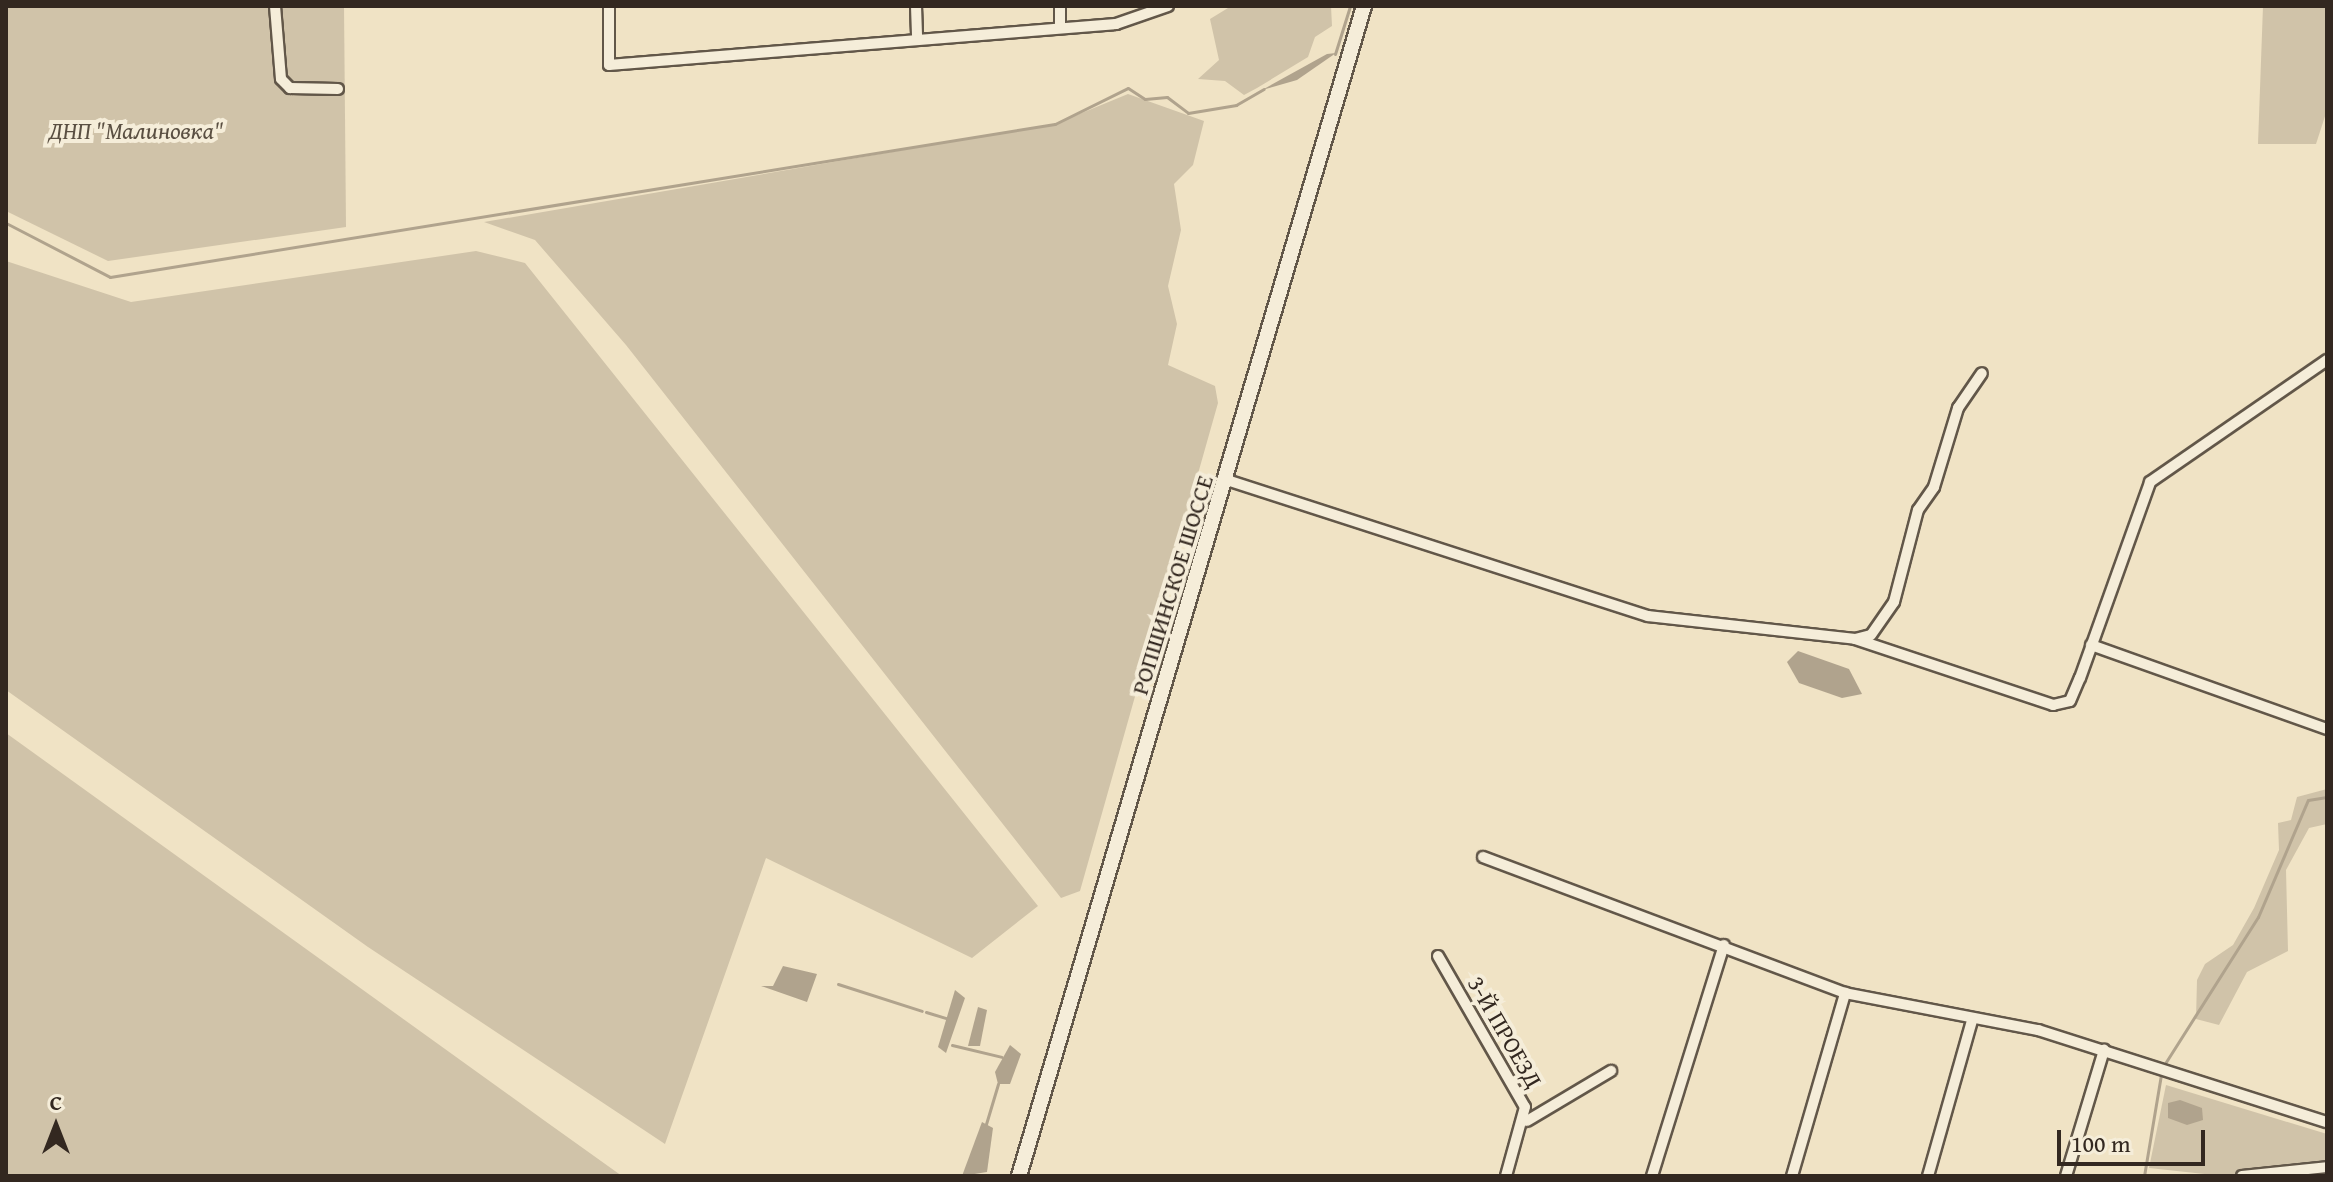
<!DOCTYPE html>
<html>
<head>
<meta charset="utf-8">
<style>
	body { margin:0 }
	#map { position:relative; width:2333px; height:1182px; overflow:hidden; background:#f0e3c5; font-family:"Gentium Book Plus",serif }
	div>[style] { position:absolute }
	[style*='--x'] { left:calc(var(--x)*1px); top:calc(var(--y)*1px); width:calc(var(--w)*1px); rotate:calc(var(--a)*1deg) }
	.green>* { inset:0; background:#d0c3a9 }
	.water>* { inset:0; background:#b0a38d }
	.stream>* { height:3px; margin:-1.5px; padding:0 1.5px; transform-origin:1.5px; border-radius:1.5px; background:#b0a38d }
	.roads { filter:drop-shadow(2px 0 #625749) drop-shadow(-2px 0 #625749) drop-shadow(0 2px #625749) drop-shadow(0 -2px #625749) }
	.minor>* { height:10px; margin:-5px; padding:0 5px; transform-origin:5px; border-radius:5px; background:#f5edd9 }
	.secondary>* { height:14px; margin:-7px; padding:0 7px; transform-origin:7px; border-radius:7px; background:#f5edd9 }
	span { translate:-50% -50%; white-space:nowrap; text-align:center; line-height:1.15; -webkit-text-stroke:8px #f5edd9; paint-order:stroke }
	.park-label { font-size:24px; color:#5a4f42; font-style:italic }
	.street-label { font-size:24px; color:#332820 }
	.frame { position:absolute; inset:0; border:8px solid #332820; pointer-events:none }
	.north { position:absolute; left:16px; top:1086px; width:80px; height:80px; -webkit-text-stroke:6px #f5edd9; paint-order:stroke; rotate:0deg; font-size:22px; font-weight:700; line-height:32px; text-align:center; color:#332820 }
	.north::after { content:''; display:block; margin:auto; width:28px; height:36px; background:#332820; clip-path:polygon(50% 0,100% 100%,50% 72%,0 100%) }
	.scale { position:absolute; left:2057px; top:1130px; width:148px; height:36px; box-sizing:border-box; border:4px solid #332820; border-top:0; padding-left:10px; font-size:24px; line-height:28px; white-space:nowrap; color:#332820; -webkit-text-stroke:6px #f5edd9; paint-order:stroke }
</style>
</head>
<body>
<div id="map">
	<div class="green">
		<div style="clip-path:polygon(6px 6px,344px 6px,346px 227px,108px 261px,6px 211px)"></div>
		<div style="clip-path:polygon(1331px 6px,1332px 26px,1315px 37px,1308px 57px,1257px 88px,1244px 95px,1225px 81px,1198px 79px,1219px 60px,1210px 19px,1228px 8px)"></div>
		<div style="clip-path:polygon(2263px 6px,2327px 6px,2327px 110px,2316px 144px,2258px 144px)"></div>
		<div style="clip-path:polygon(1128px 94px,1204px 121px,1193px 165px,1174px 184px,1181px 230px,1168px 286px,1177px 324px,1168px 365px,1215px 386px,1218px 403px,1080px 891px,1061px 898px,626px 345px,535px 240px,484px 222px,1055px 124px)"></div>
		<div style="clip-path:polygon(476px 251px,525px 263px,1038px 906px,972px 958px,766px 858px,665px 1144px,368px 947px,6px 690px,6px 261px,131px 302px)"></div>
		<div style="clip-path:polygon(6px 733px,545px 1121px,622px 1176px,6px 1176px)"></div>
		<div style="clip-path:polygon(2327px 789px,2327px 824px,2309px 828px,2286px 870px,2288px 951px,2247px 972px,2219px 1025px,2196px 1019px,2197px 980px,2205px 964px,2233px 945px,2254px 908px,2279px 850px,2278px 823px,2291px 820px,2297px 797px)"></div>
		<div style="clip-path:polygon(2166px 1085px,2327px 1134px,2327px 1162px,2223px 1176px,2149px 1168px)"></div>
	</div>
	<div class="water">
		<div style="clip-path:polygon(1336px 53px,1297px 80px,1262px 90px,1327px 54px)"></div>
		<div style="clip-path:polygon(1798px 651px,1849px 669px,1862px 694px,1842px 698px,1799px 683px,1787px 662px)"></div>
		<div style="clip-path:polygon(783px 966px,817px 974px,807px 1002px,761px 986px,773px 986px)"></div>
		<div style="clip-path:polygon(955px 990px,965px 998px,946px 1053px,938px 1047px)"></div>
		<div style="clip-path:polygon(978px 1007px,987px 1010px,980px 1046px,968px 1046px)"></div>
		<div style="clip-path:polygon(1010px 1045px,1021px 1054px,1010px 1084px,998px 1084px,995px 1072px)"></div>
		<div style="clip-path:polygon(2180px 1100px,2202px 1108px,2203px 1120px,2187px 1125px,2168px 1118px,2168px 1103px)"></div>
		<div style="clip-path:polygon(982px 1122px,993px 1128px,987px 1172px,962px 1176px)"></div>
	</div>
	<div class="stream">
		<div style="--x:1335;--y:54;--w:50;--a:-72.6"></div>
		<div style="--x:6;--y:223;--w:117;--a:27.4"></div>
		<div style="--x:110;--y:277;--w:957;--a:-9.2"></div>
		<div style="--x:1055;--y:124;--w:81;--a:-26.3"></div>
		<div style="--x:1128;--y:88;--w:20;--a:33"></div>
		<div style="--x:1145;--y:99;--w:22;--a:-5"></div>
		<div style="--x:1167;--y:97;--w:26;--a:37"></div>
		<div style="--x:1188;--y:113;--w:49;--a:-9.5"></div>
		<div style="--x:1236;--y:105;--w:32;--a:-30"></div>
		<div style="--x:838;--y:984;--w:88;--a:17.8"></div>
		<div style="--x:926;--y:1012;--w:21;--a:17"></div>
		<div style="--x:952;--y:1045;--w:51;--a:13.5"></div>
		<div style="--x:2164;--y:1065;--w:175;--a:-57.6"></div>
		<div style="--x:2258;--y:917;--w:127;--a:-66.9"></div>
		<div style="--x:2308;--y:800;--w:19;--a:-9"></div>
		<div style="--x:986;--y:1124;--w:42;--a:-73.3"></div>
		<div style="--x:2144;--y:1176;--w:103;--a:-80.5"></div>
	</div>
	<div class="roads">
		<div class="minor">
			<div style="--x:275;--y:6;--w:73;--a:85.3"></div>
			<div style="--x:281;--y:79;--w:13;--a:45"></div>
			<div style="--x:290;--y:88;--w:48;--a:1.2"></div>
			<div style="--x:609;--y:6;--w:59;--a:90"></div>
			<div style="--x:609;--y:65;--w:509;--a:-4.62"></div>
			<div style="--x:1116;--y:24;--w:55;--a:-19.1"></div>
			<div style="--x:916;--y:6;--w:34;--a:88"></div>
			<div style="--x:1060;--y:6;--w:22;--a:90"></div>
			<div style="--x:1227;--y:480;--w:442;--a:17.9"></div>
			<div style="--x:1648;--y:616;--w:208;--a:6.3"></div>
			<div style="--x:1855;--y:639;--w:209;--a:18.4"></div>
			<div style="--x:2053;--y:705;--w:17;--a:-13"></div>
			<div style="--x:2070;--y:701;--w:25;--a:-67"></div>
			<div style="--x:2080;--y:678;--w:208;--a:-70.3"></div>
			<div style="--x:2150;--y:482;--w:215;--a:-34.6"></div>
			<div style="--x:1855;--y:639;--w:16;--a:-14"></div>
			<div style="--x:1871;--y:635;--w:40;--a:-55.1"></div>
			<div style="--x:1894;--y:602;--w:95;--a:-75.4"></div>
			<div style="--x:1918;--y:510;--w:28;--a:-55"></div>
			<div style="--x:1934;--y:487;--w:83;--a:-73.1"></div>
			<div style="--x:1958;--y:408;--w:42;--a:-55.6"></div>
			<div style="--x:2091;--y:645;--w:251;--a:19.6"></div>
			<div style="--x:1483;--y:857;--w:387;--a:20.6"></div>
			<div style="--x:1845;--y:993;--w:197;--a:10.9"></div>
			<div style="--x:2038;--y:1030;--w:303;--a:17.7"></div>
			<div style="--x:1438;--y:956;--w:174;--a:60.1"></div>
			<div style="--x:1525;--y:1107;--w:72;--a:105.4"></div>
			<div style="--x:1527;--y:1121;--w:98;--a:-30.8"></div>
			<div style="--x:1652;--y:1176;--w:242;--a:-72.7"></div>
			<div style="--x:1792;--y:1176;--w:191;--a:-73.8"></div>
			<div style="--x:1928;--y:1176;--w:162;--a:-74.2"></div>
			<div style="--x:2066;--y:1176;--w:132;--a:-73.2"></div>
			<div style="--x:2242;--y:1176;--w:85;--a:-6"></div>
		</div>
		<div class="secondary">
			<div style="--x:1019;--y:1176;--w:1220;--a:-73.57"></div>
		</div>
	</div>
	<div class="park-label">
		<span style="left:136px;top:131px">ДНП "Малиновка"</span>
	</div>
	<div class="street-label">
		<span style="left:1172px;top:585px;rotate:-73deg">РОПШИНСКОЕ ШОССЕ</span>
		<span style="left:1505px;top:1032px;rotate:60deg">3-Й ПРОЕЗД</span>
	</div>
	<div class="frame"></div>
	<div class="north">С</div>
	<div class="scale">100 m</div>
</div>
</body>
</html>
